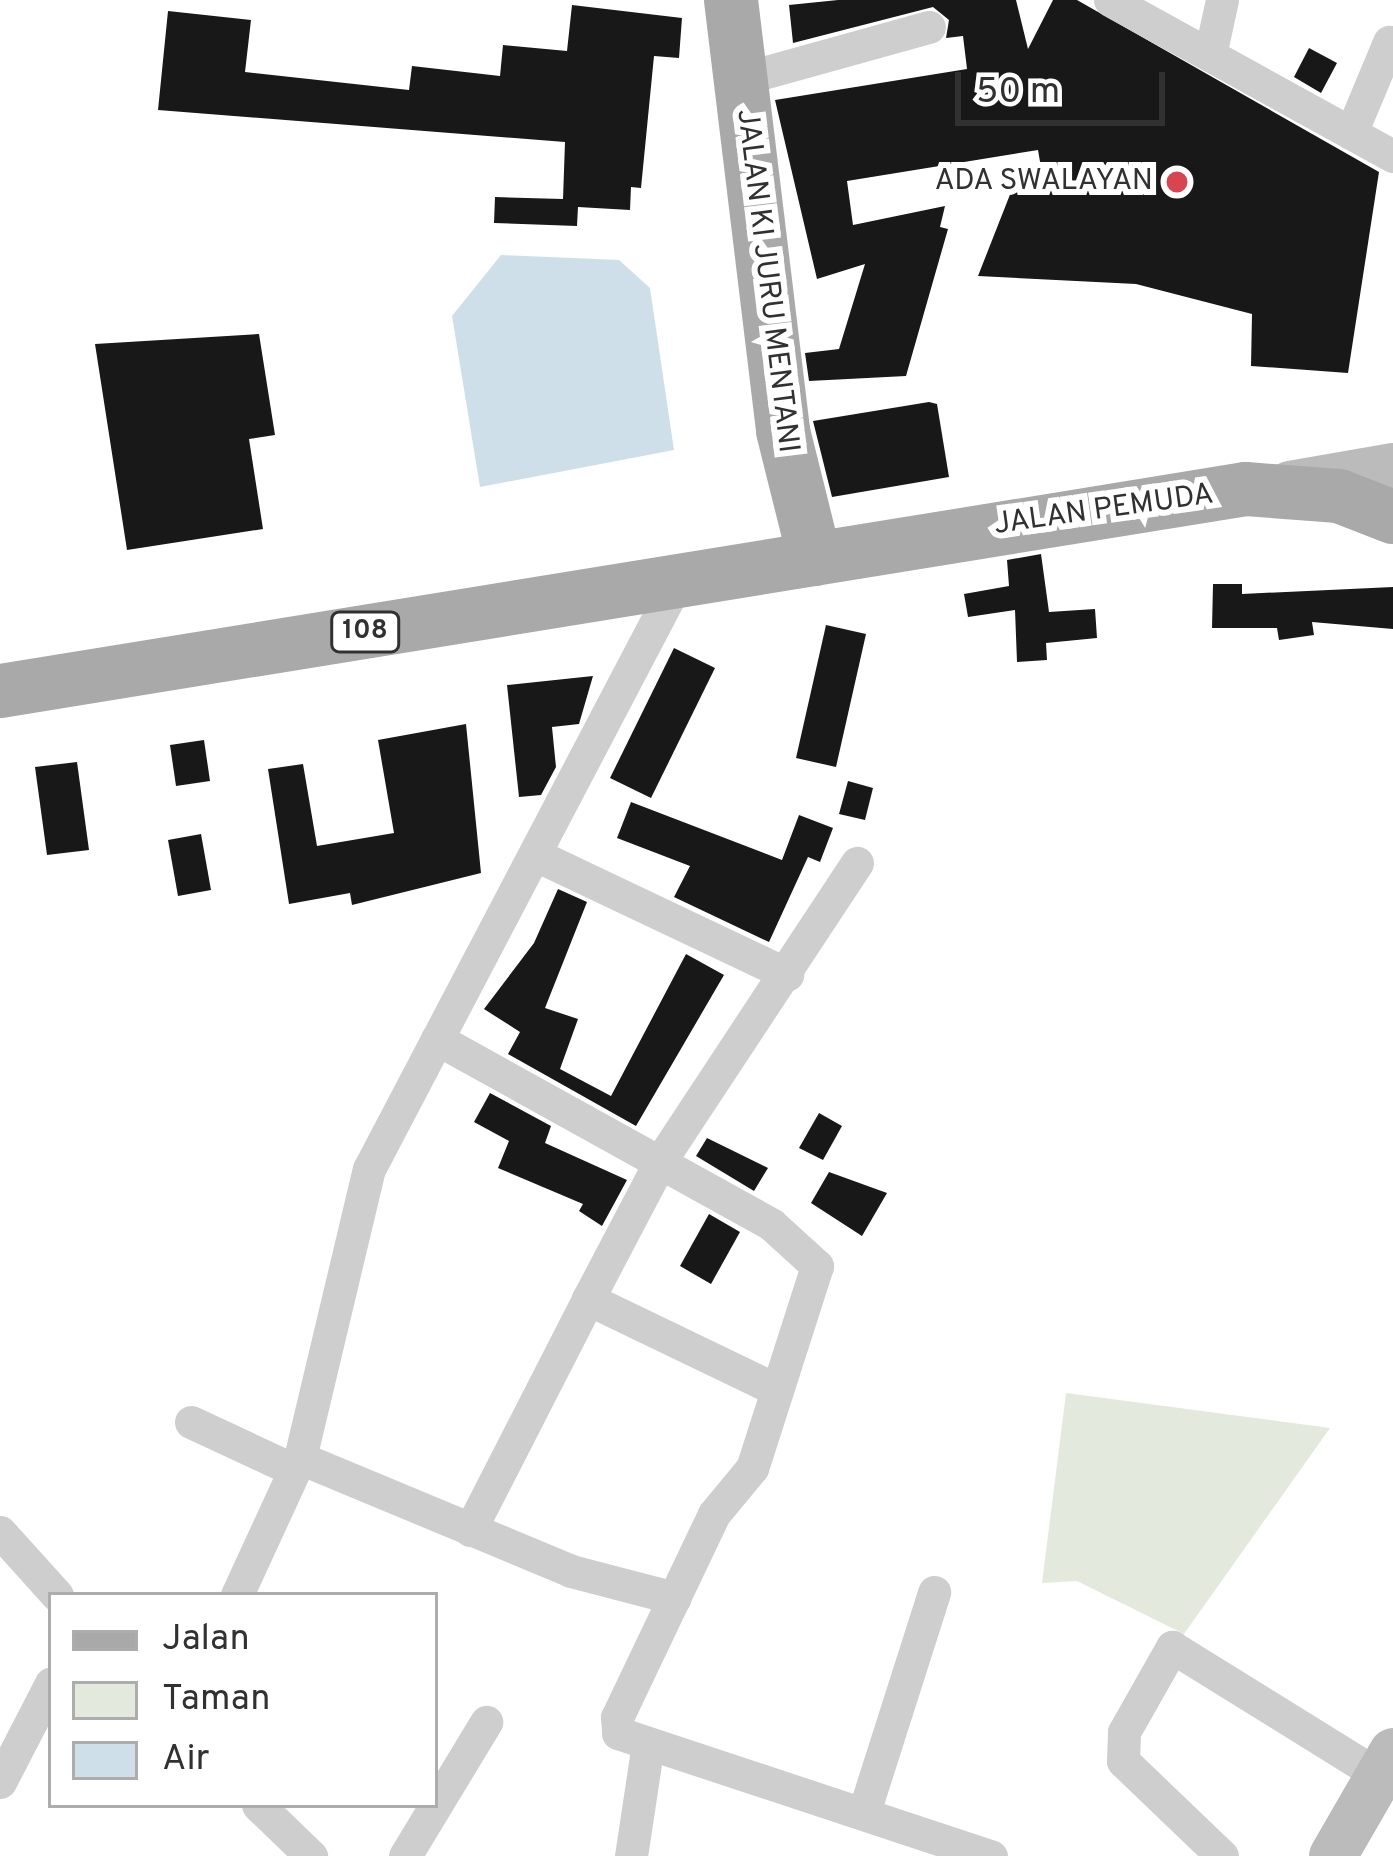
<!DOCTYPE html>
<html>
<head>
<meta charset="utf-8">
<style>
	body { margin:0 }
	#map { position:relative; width:1393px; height:1856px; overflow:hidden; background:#fff; font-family:Overpass,sans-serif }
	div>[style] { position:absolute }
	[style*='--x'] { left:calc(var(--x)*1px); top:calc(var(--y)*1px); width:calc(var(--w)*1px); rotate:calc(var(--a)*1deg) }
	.green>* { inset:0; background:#e4e9de }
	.water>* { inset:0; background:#cfdfea }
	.building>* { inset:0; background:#181818 }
	.street>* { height:33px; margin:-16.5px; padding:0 16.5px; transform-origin:16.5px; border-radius:16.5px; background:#cecece }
	.secondary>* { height:48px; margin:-24px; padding:0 24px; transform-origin:24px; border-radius:24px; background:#bbb }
	.primary>* { height:54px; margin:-27px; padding:0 27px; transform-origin:27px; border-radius:27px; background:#a9a9a9 }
	.dots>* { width:33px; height:33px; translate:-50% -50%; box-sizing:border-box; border:6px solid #fff; border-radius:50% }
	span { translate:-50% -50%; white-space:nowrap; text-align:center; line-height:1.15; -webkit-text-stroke:12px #fff; paint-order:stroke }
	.shield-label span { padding:3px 9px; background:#fff; border:3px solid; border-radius:9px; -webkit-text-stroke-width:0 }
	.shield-label { font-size:27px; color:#313131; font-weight:700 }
	.poi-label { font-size:30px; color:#313131 }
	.right { translate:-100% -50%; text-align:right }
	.street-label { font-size:30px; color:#313131 }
	.legend { position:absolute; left:48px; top:1592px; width:390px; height:216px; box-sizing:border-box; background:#fff; border:3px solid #adadad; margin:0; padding:15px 21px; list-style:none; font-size:36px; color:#313131 }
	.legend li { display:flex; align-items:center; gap:24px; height:60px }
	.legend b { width:60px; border:3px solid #adadad }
	.scale { position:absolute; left:955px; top:72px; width:210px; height:54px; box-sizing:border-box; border:6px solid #313131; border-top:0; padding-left:15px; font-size:36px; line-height:42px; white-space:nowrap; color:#313131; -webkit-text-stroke:9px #fff; paint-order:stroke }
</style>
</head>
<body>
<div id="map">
	<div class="green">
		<div style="clip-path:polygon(1066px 1393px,1330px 1428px,1184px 1634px,1077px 1581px,1042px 1583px)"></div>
	</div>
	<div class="water">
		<div style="clip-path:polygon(501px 255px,619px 260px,650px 288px,674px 450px,480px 487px,452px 316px)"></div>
	</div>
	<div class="building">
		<div style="clip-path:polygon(838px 0,1016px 0,1028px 49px,1053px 0,1077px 0,1379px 172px,1348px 373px,1251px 366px,1252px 314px,1136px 284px,978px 276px,1011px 192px,1044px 185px,1038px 150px,847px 181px,853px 225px,945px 206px,940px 227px,948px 229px,906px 376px,809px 381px,805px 353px,839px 349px,865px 264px,817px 279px,775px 100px,967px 69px,963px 36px,946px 38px,949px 20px,933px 7px,793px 43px,789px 5px)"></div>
		<div style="clip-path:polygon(572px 5px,682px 18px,679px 58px,654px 56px,641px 188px,631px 187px,630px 210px,578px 207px,577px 226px,494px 223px,495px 197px,563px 199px,565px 142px,158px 110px,168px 11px,251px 20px,245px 72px,409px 90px,412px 66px,500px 76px,503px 45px,567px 51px)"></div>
		<div style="clip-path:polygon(1309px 48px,1337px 63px,1321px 93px,1294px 77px)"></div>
		<div style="clip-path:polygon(259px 334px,275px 435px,249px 439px,263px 529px,127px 550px,95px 344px)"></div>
		<div style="clip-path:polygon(929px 402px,937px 404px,949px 477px,832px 497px,813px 421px)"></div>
		<div style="clip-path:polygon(1041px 554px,1049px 612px,1095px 609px,1097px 638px,1046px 643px,1047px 660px,1017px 662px,1015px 610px,968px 617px,964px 594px,1009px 586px,1007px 560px)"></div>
		<div style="clip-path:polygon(1213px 584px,1242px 584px,1242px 594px,1393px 587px,1393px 629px,1312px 622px,1314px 635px,1279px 640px,1277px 628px,1212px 628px)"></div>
		<div style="clip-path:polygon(826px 625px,866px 634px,836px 767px,796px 758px)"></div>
		<div style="clip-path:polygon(674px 648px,715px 668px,651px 798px,610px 778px)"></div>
		<div style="clip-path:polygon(593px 676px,579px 724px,552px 727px,556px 767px,541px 795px,519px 797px,507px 685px)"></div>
		<div style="clip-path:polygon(466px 724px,481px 873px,352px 905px,350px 893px,289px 904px,268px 769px,303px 764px,317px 846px,394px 833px,378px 740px)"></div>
		<div style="clip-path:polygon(204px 740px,210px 781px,176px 786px,170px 745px)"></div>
		<div style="clip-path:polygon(77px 762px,89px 850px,47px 855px,35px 767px)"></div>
		<div style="clip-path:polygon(848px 781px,873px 788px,865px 820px,839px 814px)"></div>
		<div style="clip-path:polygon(631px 802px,782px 860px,799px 815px,833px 828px,820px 862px,808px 857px,769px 942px,674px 897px,690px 866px,617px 838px)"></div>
		<div style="clip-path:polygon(201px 834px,211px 890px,178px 896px,168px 840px)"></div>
		<div style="clip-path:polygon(558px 889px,587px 902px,545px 1008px,578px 1019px,560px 1069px,611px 1096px,686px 954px,724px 975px,636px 1126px,508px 1054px,520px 1032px,484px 1009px,534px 943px)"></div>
		<div style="clip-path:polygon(490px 1093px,551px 1126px,545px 1143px,627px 1180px,602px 1226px,579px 1211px,583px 1204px,498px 1168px,509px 1141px,474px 1122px)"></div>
		<div style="clip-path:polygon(819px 1113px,842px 1126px,823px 1160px,799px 1148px)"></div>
		<div style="clip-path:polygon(707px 1138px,768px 1168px,754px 1191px,696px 1156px)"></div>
		<div style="clip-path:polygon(829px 1172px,887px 1193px,862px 1236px,811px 1203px)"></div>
		<div style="clip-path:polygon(709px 1214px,740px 1232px,711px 1284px,680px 1266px)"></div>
	</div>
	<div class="street">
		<div style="--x:1110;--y:0;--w:323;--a:28.9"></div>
		<div style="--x:1210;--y:55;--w:56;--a:-77.7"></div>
		<div style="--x:741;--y:79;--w:195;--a:-15.5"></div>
		<div style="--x:1351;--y:133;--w:99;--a:-67.3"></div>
		<div style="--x:538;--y:856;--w:276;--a:25.4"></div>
		<div style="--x:437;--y:1039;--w:383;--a:29"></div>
		<div style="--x:772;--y:1225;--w:61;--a:42.3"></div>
		<div style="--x:817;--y:1266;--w:212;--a:107.8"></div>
		<div style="--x:752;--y:1468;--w:60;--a:129.6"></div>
		<div style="--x:714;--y:1514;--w:225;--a:115.5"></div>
		<div style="--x:617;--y:1717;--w:16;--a:86"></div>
		<div style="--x:618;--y:1733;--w:393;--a:18.3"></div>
		<div style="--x:777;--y:1390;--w:210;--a:-154.3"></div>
		<div style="--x:588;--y:1299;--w:157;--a:-62.3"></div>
		<div style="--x:661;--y:1160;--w:356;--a:-56.6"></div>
		<div style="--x:191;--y:1422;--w:114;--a:25"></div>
		<div style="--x:300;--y:1458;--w:294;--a:22.6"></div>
		<div style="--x:571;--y:1571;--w:107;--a:14.6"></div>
		<div style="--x:470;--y:1530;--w:259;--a:-62.9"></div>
		<div style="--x:0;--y:1532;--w:85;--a:47.9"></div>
		<div style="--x:237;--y:1595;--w:151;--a:-65.3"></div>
		<div style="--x:300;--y:1458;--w:297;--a:-76.6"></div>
		<div style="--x:369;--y:1169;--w:665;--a:-62.32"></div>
		<div style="--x:0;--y:1782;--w:111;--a:-62.7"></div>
		<div style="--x:258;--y:1805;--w:74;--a:43.9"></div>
		<div style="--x:864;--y:1812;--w:231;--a:-72.3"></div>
		<div style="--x:405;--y:1856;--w:157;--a:-58.8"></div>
		<div style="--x:631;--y:1856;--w:114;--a:-81.4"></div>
		<div style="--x:1222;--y:1856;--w:137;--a:-136.2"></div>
		<div style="--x:1123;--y:1761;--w:29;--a:-88"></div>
		<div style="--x:1124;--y:1732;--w:98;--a:-60.5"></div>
		<div style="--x:1172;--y:1647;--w:241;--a:31.8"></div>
	</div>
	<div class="secondary">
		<div style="--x:1290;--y:485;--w:105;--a:-9.9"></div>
		<div style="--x:1333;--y:1856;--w:120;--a:-60"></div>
	</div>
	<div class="primary">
		<div style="--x:731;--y:0;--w:434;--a:83.1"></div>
		<div style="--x:783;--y:431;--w:132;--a:76"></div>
		<div style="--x:0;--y:691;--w:1262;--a:-9.21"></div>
		<div style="--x:1246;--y:489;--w:93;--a:4.3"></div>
		<div style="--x:1339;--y:496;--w:58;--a:21.3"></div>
	</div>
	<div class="dots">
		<div style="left:1177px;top:182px;background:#d64550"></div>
	</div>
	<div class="shield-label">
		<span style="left:365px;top:632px">108</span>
	</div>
	<div class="poi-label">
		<span class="right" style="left:1153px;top:182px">ADA SWALAYAN</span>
	</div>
	<div class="street-label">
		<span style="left:766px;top:281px;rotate:83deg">JALAN KI JURU MENTANI</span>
		<span style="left:1104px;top:511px;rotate:-8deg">JALAN PEMUDA</span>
	</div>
	<ul class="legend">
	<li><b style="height:15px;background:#a9a9a9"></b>Jalan</li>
	<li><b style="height:33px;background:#e4e9de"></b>Taman</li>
	<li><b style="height:33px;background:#cfdfea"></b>Air</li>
	</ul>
	<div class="scale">50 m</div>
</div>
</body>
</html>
